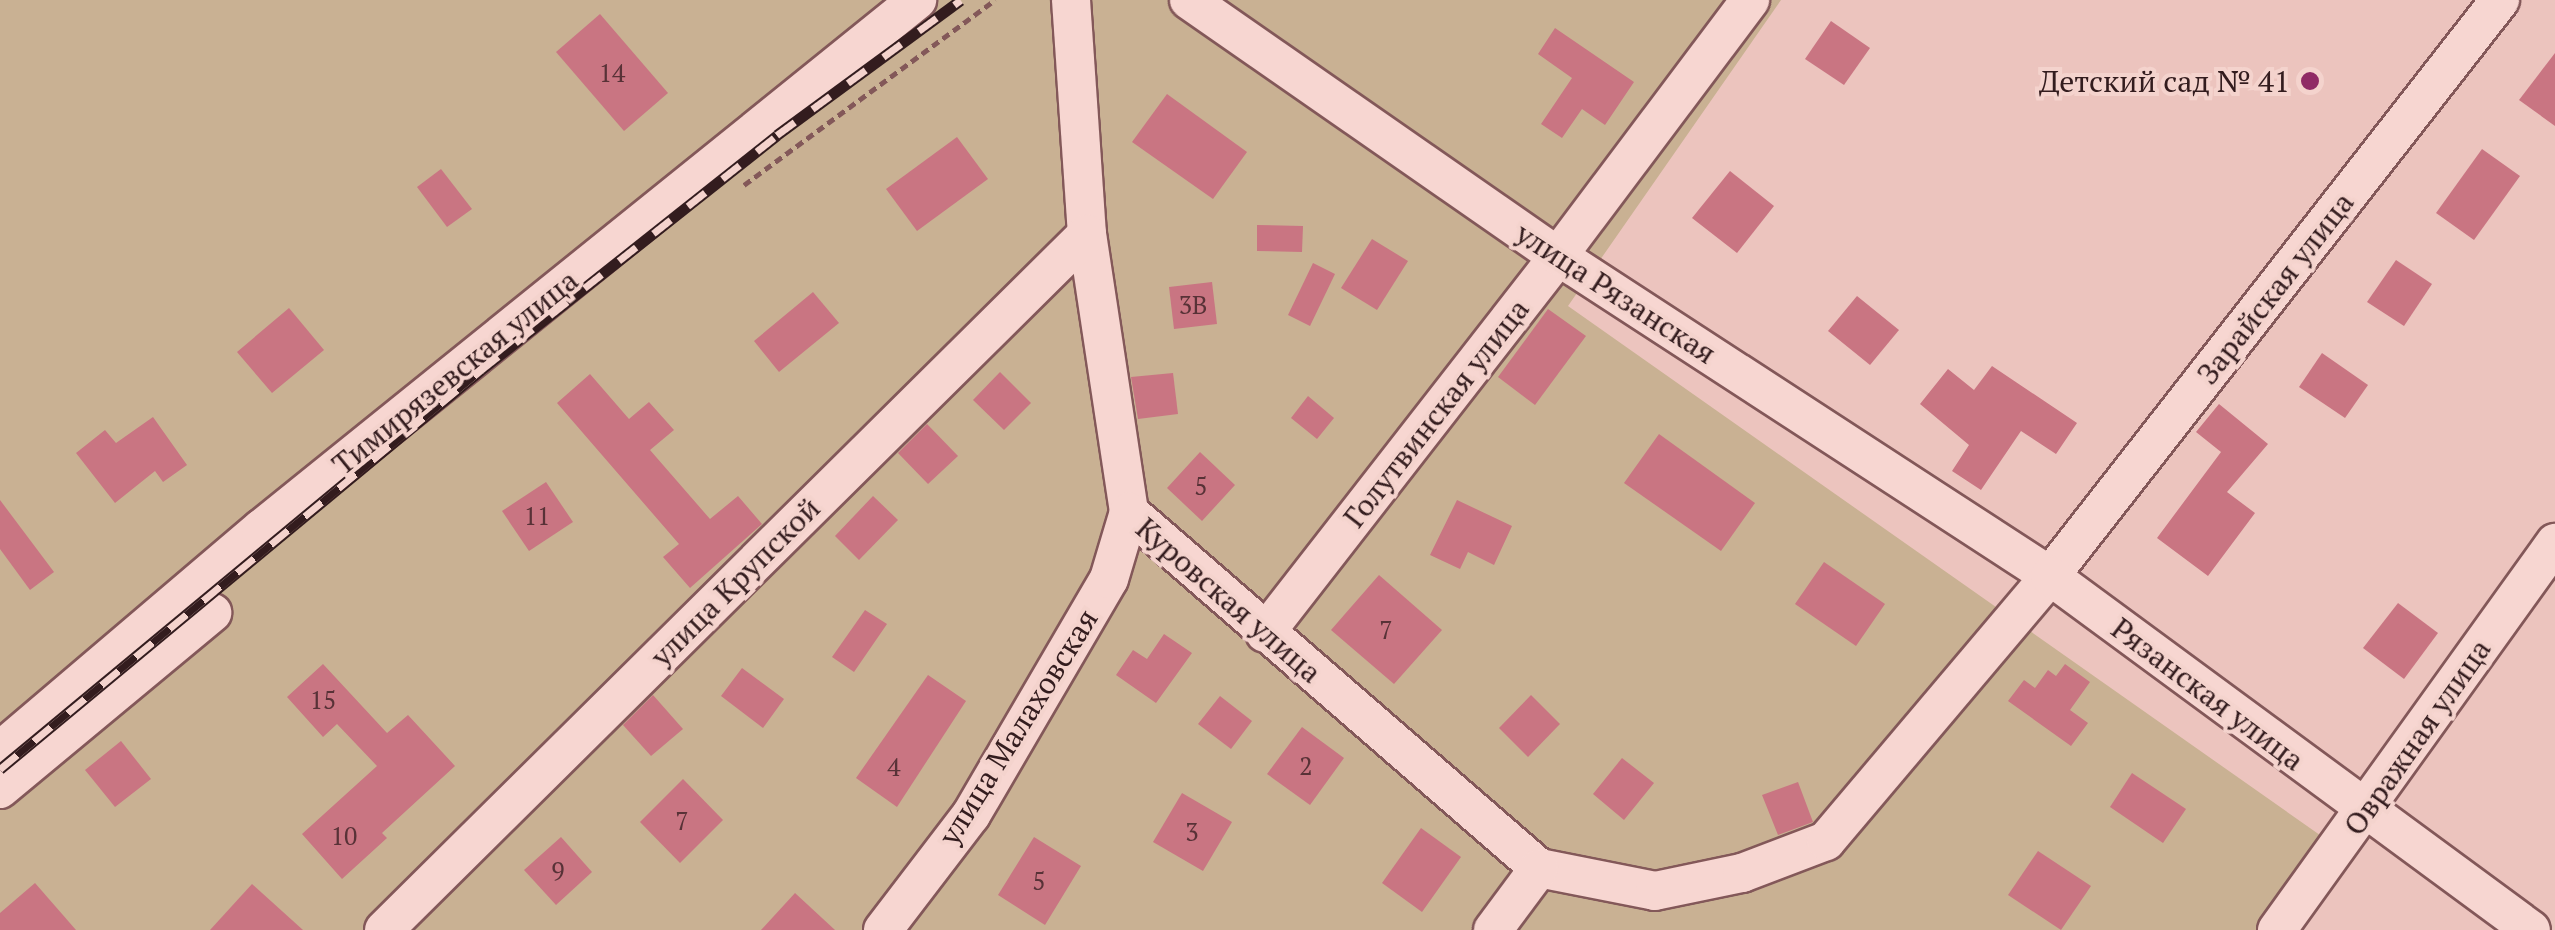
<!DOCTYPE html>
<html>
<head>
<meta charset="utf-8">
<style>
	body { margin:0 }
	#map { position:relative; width:2555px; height:930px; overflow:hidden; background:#ecc4be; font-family:"PT Serif",serif }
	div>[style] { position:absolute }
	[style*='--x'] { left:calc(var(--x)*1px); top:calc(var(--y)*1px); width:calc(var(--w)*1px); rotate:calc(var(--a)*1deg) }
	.green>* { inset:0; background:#c9b193 }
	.building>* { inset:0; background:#c97582 }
	.path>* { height:5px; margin-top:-2.5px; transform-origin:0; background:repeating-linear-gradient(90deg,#835859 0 8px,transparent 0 13px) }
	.roads { filter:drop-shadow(2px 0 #835859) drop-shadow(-2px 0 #835859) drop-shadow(0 2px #835859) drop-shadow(0 -2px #835859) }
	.minor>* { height:38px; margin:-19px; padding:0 19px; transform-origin:19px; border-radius:19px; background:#f7d6d1 }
	.rail>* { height:11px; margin-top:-5.5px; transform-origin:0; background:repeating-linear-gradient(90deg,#f4d3cd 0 22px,#331c1e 0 44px); box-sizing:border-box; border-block:2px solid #331c1e }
	.dots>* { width:28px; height:28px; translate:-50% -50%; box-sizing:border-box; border:5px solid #f4d3cd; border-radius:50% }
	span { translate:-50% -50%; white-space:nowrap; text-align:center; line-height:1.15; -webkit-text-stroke:8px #f4d3cd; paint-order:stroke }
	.number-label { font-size:25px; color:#583237 }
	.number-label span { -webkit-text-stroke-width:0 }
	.poi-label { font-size:30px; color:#331c1e }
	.right { translate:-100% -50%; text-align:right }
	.street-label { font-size:30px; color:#331c1e }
</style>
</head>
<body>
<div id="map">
	<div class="green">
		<div style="clip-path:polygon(0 0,1781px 0,1568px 306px,2327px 840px,2259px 930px,0 930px)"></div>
	</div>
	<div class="building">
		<div style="clip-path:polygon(600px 14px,668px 93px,624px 131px,556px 52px)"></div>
		<div style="clip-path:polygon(1831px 21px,1870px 48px,1844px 85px,1805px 59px)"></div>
		<div style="clip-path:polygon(1555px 28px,1634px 82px,1605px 125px,1582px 109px,1562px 138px,1541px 124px,1572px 78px,1538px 54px)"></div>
		<div style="clip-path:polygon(2555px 53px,2555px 126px,2519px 100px)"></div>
		<div style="clip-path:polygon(1167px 94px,1247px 152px,1213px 199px,1132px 142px)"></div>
		<div style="clip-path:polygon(957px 137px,988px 179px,917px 231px,886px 189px)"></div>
		<div style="clip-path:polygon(2482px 149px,2520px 176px,2474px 240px,2436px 213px)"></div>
		<div style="clip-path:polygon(441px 169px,472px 209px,447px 227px,417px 187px)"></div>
		<div style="clip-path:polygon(1730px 171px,1774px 206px,1737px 253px,1692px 218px)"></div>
		<div style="clip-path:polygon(1257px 225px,1303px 226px,1302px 252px,1257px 251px)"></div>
		<div style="clip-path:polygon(1372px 239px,1408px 261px,1377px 310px,1341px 288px)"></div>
		<div style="clip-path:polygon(2396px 260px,2432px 284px,2404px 326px,2367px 302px)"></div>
		<div style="clip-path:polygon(1313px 263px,1335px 274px,1310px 326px,1288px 315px)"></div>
		<div style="clip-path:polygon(1212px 282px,1217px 324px,1174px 329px,1169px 287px)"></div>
		<div style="clip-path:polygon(813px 292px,839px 323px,779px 372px,754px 341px)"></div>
		<div style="clip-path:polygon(1857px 296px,1899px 330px,1870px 365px,1828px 331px)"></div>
		<div style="clip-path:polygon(289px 308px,324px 350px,272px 393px,237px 352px)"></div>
		<div style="clip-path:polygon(1548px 309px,1586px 336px,1535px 405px,1498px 377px)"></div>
		<div style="clip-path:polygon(2322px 353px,2368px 385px,2345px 418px,2299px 387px)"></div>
		<div style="clip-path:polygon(1992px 366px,2077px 423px,2056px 454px,2021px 431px,1981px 490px,1952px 471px,1969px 445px,1920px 404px,1948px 369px,1974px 390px)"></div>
		<div style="clip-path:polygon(1000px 372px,1031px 403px,1004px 430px,973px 400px)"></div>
		<div style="clip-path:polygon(1173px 373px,1178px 414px,1138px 419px,1131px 377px)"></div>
		<div style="clip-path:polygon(590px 374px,629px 419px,649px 402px,674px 430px,650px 450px,710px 519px,738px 496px,762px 524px,690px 588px,663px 557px,679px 544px,557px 403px)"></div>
		<div style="clip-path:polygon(1308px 396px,1334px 418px,1317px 439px,1291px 418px)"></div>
		<div style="clip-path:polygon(2219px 404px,2268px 444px,2227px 492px,2255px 513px,2208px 576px,2157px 538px,2221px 452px,2196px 432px)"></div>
		<div style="clip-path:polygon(153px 417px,187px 465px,163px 482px,155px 471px,115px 503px,76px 453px,105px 430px,116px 443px)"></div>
		<div style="clip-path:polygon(927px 424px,958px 456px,928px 484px,898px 453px)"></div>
		<div style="clip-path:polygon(1659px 434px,1755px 503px,1721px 551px,1624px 483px)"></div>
		<div style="clip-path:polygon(1200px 452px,1235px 485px,1202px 521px,1167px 488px)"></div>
		<div style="clip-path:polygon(546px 482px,573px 522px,529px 551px,502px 511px)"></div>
		<div style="clip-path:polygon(873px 496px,898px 520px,859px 560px,835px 536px)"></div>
		<div style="clip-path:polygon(0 500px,54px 572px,30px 590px,0 549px)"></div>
		<div style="clip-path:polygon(1457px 500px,1512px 526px,1494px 565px,1468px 552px,1460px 569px,1430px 555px)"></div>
		<div style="clip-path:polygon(1824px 562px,1885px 604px,1856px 646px,1795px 604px)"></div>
		<div style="clip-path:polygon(1379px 575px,1442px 630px,1394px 684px,1331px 630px)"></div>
		<div style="clip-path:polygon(2398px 603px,2438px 633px,2404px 679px,2363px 648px)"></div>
		<div style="clip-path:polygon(865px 610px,887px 624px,854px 672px,832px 657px)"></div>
		<div style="clip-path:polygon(1164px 634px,1192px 653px,1156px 703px,1116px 675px,1133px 650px,1147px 659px)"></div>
		<div style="clip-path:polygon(323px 664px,387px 733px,408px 715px,455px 766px,382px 833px,387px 838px,342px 879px,302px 834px,377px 766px,337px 724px,323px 737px,287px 697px)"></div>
		<div style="clip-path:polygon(2065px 664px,2090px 682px,2070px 710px,2088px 723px,2071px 746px,2008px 701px,2024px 680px,2035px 688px,2048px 670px,2056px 676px)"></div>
		<div style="clip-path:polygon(742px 668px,784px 699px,763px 728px,721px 696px)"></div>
		<div style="clip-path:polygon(928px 675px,966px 701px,897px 807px,856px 778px)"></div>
		<div style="clip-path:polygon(653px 695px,683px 729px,651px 756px,623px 725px)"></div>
		<div style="clip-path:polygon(1531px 695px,1560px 724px,1528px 757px,1499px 728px)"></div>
		<div style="clip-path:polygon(1220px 696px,1252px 721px,1231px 749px,1198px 724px)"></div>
		<div style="clip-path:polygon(1302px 727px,1344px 758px,1310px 805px,1267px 774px)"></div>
		<div style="clip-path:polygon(121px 741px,151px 779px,115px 807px,85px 770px)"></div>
		<div style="clip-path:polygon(1622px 758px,1654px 783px,1624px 820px,1593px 794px)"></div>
		<div style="clip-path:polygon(2132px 773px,2186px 809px,2163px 843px,2110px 807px)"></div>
		<div style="clip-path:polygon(683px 779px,723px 820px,680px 863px,640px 822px)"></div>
		<div style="clip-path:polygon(1798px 782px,1813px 822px,1778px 835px,1762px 795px)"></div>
		<div style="clip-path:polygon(1182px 793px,1232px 822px,1203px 871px,1153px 842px)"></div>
		<div style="clip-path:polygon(1421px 828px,1461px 857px,1422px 912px,1382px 883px)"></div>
		<div style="clip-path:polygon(561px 837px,592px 872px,556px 905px,524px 870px)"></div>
		<div style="clip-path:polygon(1034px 837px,1081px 866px,1045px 925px,998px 895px)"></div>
		<div style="clip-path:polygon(2038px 851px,2091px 886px,2061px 930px,2008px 895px)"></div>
		<div style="clip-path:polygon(35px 883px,76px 930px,0 930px,0 913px)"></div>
		<div style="clip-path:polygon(252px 884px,303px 930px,210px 930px)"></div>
		<div style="clip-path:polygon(795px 893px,835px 930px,761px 930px)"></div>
	</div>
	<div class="path">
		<div style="--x:744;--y:185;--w:312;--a:-36.4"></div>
	</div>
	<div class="roads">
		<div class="minor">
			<div style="--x:1071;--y:0;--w:235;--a:86.1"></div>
			<div style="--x:1087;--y:234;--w:281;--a:81.4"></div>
			<div style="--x:1129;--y:512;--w:543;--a:40.97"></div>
			<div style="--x:1539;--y:868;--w:118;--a:11.2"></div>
			<div style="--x:1655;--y:891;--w:89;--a:-11.7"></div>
			<div style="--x:1742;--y:873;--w:90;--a:-20.9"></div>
			<div style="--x:1826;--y:841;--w:347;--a:-49.8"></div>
			<div style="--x:2050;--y:576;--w:731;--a:-52"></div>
			<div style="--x:1189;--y:0;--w:449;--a:34.8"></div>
			<div style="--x:1558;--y:256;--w:587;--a:33.04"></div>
			<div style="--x:2050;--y:576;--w:597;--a:36.35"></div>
			<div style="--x:1265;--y:633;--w:477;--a:-52.1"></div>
			<div style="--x:1558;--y:256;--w:320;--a:-53.1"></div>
			<div style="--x:0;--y:751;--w:343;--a:-40.4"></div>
			<div style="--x:261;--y:529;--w:843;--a:-38.88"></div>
			<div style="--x:0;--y:789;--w:276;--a:-39.7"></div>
			<div style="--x:384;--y:930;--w:989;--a:-44.71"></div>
			<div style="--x:883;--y:930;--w:145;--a:-52.6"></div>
			<div style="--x:971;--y:815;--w:273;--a:-59.7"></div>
			<div style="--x:1109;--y:579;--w:70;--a:-73.4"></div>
			<div style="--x:1493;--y:930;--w:77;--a:-53.4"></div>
			<div style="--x:2277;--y:930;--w:477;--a:-54.3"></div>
		</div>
	</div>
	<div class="rail">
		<div style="--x:0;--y:769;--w:625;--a:-39.68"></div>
		<div style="--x:481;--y:370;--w:378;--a:-38.4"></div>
		<div style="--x:777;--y:135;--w:228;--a:-36.3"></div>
	</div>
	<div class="dots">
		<div style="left:2310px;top:81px;background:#902a65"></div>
	</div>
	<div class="number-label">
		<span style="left:612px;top:73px">14</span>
		<span style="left:1193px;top:305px">3В</span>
		<span style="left:1201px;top:486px">5</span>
		<span style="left:537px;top:516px">11</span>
		<span style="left:1386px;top:630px">7</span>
		<span style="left:323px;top:700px">15</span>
		<span style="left:1306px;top:766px">2</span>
		<span style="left:894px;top:767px">4</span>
		<span style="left:682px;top:821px">7</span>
		<span style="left:1192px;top:832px">3</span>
		<span style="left:344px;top:836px">10</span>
		<span style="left:558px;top:871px">9</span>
		<span style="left:1039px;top:881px">5</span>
	</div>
	<div class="poi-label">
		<span class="right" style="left:2290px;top:81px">Детский сад № 41</span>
	</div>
	<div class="street-label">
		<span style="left:2275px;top:288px;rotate:-52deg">Зарайская улица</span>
		<span style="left:1616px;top:293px;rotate:33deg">улица Рязанская</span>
		<span style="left:455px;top:372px;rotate:-39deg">Тимирязевская улица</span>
		<span style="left:1436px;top:413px;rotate:-52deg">Голутвинская улица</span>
		<span style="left:735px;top:582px;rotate:-45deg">улица Крупской</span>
		<span style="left:1229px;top:600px;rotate:41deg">Куровская улица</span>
		<span style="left:2208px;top:694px;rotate:37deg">Рязанская улица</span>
		<span style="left:1018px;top:727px;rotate:-58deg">улица Малаховская</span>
		<span style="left:2417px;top:737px;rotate:-55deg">Овражная улица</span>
	</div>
</div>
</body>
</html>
